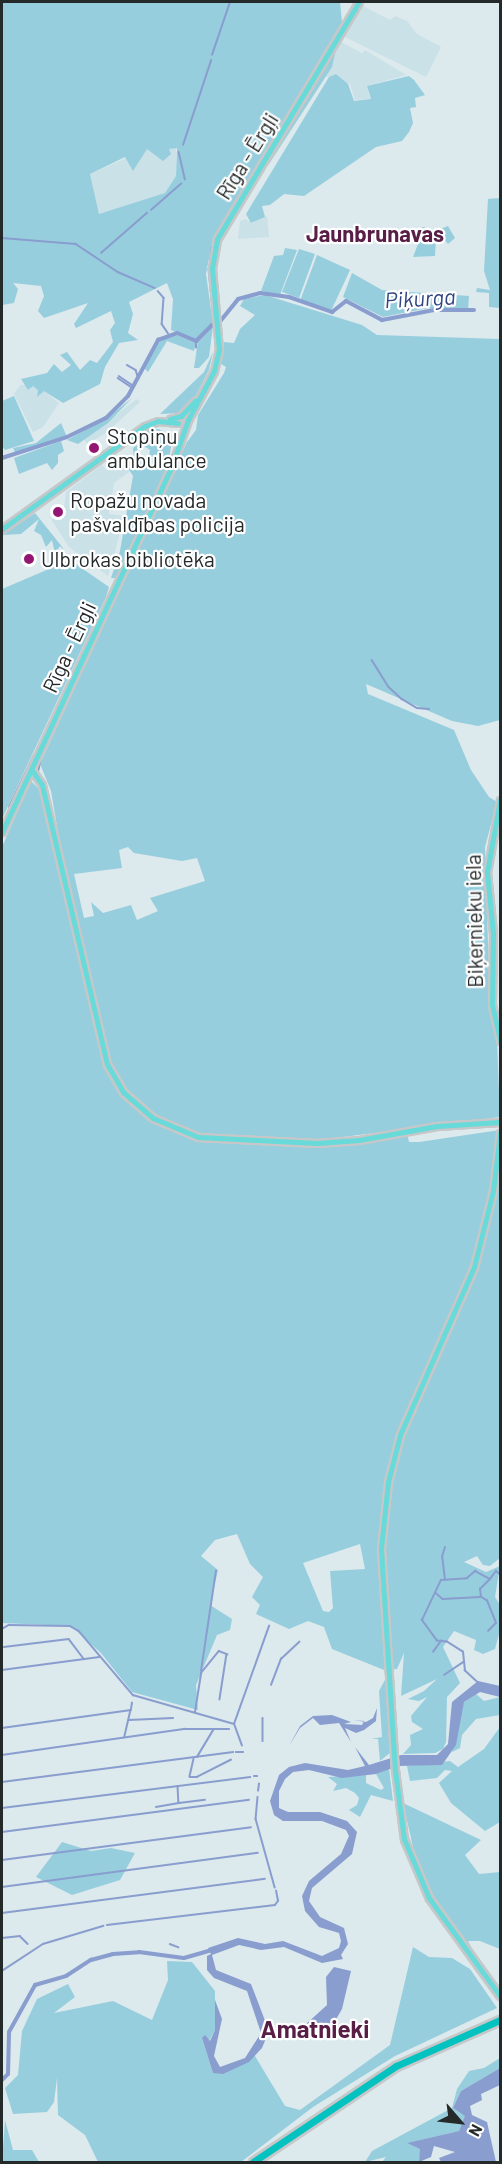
<!DOCTYPE html>
<html>
<head>
<meta charset="utf-8">
<style>
	body { margin:0 }
	#map { position:relative; width:502px; height:2164px; overflow:hidden; background:#dce9ed; font-family:Barlow,sans-serif }
	div>[style] { position:absolute }
	[style*='--x'] { left:calc(var(--x)*1px); top:calc(var(--y)*1px); width:calc(var(--w)*1px); rotate:calc(var(--a)*1deg) }
	.built>* { inset:0; background:#cae1e8 }
	.green>* { inset:0; background:#97cede }
	.water>* { inset:0; background:#899dce }
	.stream>* { height:1.5px; margin:-0.75px; padding:0 0.75px; transform-origin:0.75px; border-radius:0.75px; background:#899dce }
	.river>* { height:4px; margin:-2px; padding:0 2px; transform-origin:2px; border-radius:2px; background:#899dce }
	.roads { filter:drop-shadow(2px 0 #c6c7c8) drop-shadow(-2px 0 #c6c7c8) drop-shadow(0 2px #c6c7c8) drop-shadow(0 -2px #c6c7c8) }
	.major>* { height:5px; margin:-2.5px; padding:0 2.5px; transform-origin:2.5px; border-radius:2.5px; background:#68dad9 }
	.highway>* { height:7px; margin:-3.5px; padding:0 3.5px; transform-origin:3.5px; border-radius:3.5px; background:#04c2c0 }
	.dots>* { width:16px; height:16px; translate:-50% -50%; box-sizing:border-box; border:3px solid #fff; border-radius:50% }
	span { translate:-50% -50%; white-space:nowrap; text-align:center; line-height:1.15; -webkit-text-stroke:4.5px #fff; paint-order:stroke }
	.street-label { font-size:21px; color:#24292a }
	.poi-label { font-size:21px; color:#24292a }
	.left { translate:0 -50%; text-align:left }
	.neighbourhood-label { font-size:22px; color:#581e46; font-weight:700 }
	.water-label { font-size:22px; color:#304482; font-style:italic }
	.quarter-label { font-size:24px; color:#581e46; font-weight:700 }
	.frame { position:absolute; inset:0; border:3px solid #24292a; pointer-events:none }
	.north { position:absolute; left:430px; top:2092px; width:60px; height:60px; -webkit-text-stroke:4px #fff; paint-order:stroke; rotate:118deg; font-size:16px; font-weight:700; line-height:24px; text-align:center; color:#24292a }
	.north::after { content:''; display:block; margin:auto; width:21px; height:27px; background:#24292a; clip-path:polygon(50% 0,100% 100%,50% 72%,0 100%) }
</style>
</head>
<body>
<div id="map">
	<div class="built">
		<div style="clip-path:polygon(363px 6px,390px 20px,395px 16px,407px 21px,417px 34px,441px 47px,426px 77px,345px 37px)"></div>
		<div style="clip-path:polygon(341px 42px,362px 53px,365px 50px,406px 75px,367px 86px,370px 99px,355px 100px,350px 84px,321px 75px)"></div>
		<div style="clip-path:polygon(176px 147px,176px 176px,165px 193px,148px 203px,99px 214px,90px 174px,147px 149px)"></div>
		<div style="clip-path:polygon(267px 216px,269px 237px,238px 239px,240px 221px,246px 219px,252px 223px)"></div>
		<div style="clip-path:polygon(20px 385px,37px 385px,59px 403px,43px 427px,33px 432px,14px 394px)"></div>
		<div style="clip-path:polygon(137px 399px,140px 402px,106px 433px,87px 444px,84px 439px)"></div>
		<div style="clip-path:polygon(121px 460px,130px 471px,114px 483px,109px 514px,125px 516px,108px 576px,69px 547px,51px 519px,63px 517px,66px 492px,102px 465px,107px 471px)"></div>
	</div>
	<div class="green">
		<div style="clip-path:polygon(evenodd,2px 2px,340px 2px,342px 22px,213px 238px,206px 274px,213px 324px,196px 340px,171px 330px,173px 299px,167px 283px,129px 302px,133px 314px,128px 333px,138px 340px,119px 343px,105px 367px,100px 384px,63px 403px,44px 391px,37px 397px,38px 390px,33px 386px,28px 390px,21px 379px,47px 373px,54px 364px,62px 372px,71px 365px,60px 355px,67px 352px,80px 370px,90px 360px,97px 363px,113px 342px,110px 330px,115px 323px,111px 311px,76px 328px,74px 324px,88px 303px,44px 318px,38px 311px,44px 296px,41px 286px,13px 283px,18px 289px,14px 303px,2px 305px,2px 2px,177px 148px,176px 176px,165px 193px,99px 214px,90px 174px,125px 157px,133px 171px,147px 149px,163px 161px,171px 154px,169px 149px,177px 148px)"></div>
		<div style="clip-path:polygon(338px 41px,332px 67px,269px 164px,265px 162px)"></div>
		<div style="clip-path:polygon(336px 74px,348px 84px,354px 101px,371px 99px,367px 86px,409px 76px,414px 80px,425px 95px,415px 98px,416px 107px,410px 108px,413px 123px,409px 132px,402px 141px,376px 147px,304px 196px,284px 194px,270px 205px,262px 206px,265px 217px,251px 223px,246px 214px,329px 77px)"></div>
		<div style="clip-path:polygon(500px 198px,500px 308px,489px 307px,489px 293px,476px 292px,477px 288px,490px 290px,484px 271px,488px 199px)"></div>
		<div style="clip-path:polygon(448px 226px,455px 238px,448px 244px,442px 237px,436px 239px,435px 256px,413px 257px,418px 244px,413px 231px,423px 227px,435px 231px)"></div>
		<div style="clip-path:polygon(285px 248px,297px 250px,280px 295px,261px 291px,274px 256px,283px 255px)"></div>
		<div style="clip-path:polygon(299px 249px,315px 254px,299px 298px,282px 292px)"></div>
		<div style="clip-path:polygon(317px 255px,350px 270px,331px 311px,300px 301px)"></div>
		<div style="clip-path:polygon(352px 273px,382px 290px,469px 296px,468px 310px,428px 308px,383px 317px,343px 297px)"></div>
		<div style="clip-path:polygon(evenodd,265px 295px,362px 325px,377px 335px,500px 339px,500px 720px,478px 726px,452px 721px,366px 684px,368px 694px,454px 730px,471px 770px,489px 797px,497px 802px,485px 847px,490px 1006px,497px 1041px,500px 1117px,319px 1140px,200px 1134px,154px 1116px,125px 1089px,109px 1062px,64px 868px,51px 791px,40px 764px,187px 442px,196px 430px,198px 415px,224px 373px,226px 367px,221px 364px,224px 342px,234px 343px,240px 329px,255px 315px,240px 306px,244px 299px,265px 295px,128px 847px,134px 853px,182px 861px,197px 858px,205px 881px,150px 898px,158px 911px,137px 920px,131px 905px,103px 913px,91px 902px,94px 916px,84px 918px,74px 874px,122px 868px,119px 850px,128px 847px)"></div>
		<div style="clip-path:polygon(213px 326px,209px 357px,199px 368px,194px 368px,198px 341px)"></div>
		<div style="clip-path:polygon(174px 334px,196px 343px,194px 351px,167px 341px,148px 372px,144px 368px,153px 349px,164px 337px)"></div>
		<div style="clip-path:polygon(213px 352px,209px 370px,192px 403px,182px 413px,160px 414px,204px 372px)"></div>
		<div style="clip-path:polygon(14px 396px,34px 441px,5px 450px,2px 446px,2px 401px)"></div>
		<div style="clip-path:polygon(132px 398px,108px 423px,78px 444px,67px 440px,107px 418px)"></div>
		<div style="clip-path:polygon(61px 423px,67px 437px,16px 454px,13px 448px,36px 443px)"></div>
		<div style="clip-path:polygon(158px 429px,173px 435px,168px 464px,120px 570px,116px 578px,111px 578px,120px 551px,133px 476px,126px 465px,134px 458px,133px 448px,137px 445px,137px 454px,149px 457px,150px 450px,135px 440px,144px 431px)"></div>
		<div style="clip-path:polygon(61px 441px,64px 451px,58px 455px,58px 463px,52px 470px,47px 463px,19px 474px,14px 458px)"></div>
		<div style="clip-path:polygon(35px 513px,63px 548px,63px 549px,60px 546px,55px 553px,52px 540px,46px 547px,41px 535px,34px 531px,39px 519px,21px 534px,2px 535px)"></div>
		<div style="clip-path:polygon(70px 560px,109px 587px,106px 597px,2px 819px,2px 589px)"></div>
		<div style="clip-path:polygon(evenodd,31px 781px,38px 788px,43px 804px,105px 1067px,121px 1094px,150px 1121px,196px 1139px,269px 1144px,315px 1145px,407px 1133px,409px 1142px,419px 1142px,500px 1130px,500px 1558px,490px 1566px,483px 1565px,477px 1556px,464px 1562px,486px 1572px,500px 1566px,495px 1597px,500px 1605px,500px 1630px,495px 1649px,483px 1654px,474px 1650px,476px 1640px,454px 1631px,443px 1647px,460px 1683px,447px 1697px,446px 1742px,443px 1749px,435px 1753px,403px 1754px,411px 1745px,410px 1735px,423px 1729px,412px 1722px,411px 1716px,427px 1697px,419px 1701px,408px 1699px,424px 1691px,437px 1679px,401px 1696px,404px 1653px,397px 1669px,384px 1670px,332px 1649px,324px 1627px,308px 1621px,289px 1629px,256px 1614px,260px 1605px,252px 1597px,263px 1577px,250px 1564px,237px 1534px,215px 1540px,201px 1556px,218px 1570px,210px 1605px,232px 1619px,230px 1630px,217px 1635px,196px 1685px,198px 1710px,132px 1692px,101px 1653px,71px 1626px,2px 1623px,2px 847px,31px 781px,360px 1544px,365px 1569px,330px 1571px,333px 1608px,329px 1612px,323px 1611px,303px 1563px,360px 1544px)"></div>
		<div style="clip-path:polygon(387px 1676px,391px 1752px,380px 1761px,378px 1739px,371px 1739px,382px 1737px,379px 1691px)"></div>
		<div style="clip-path:polygon(476px 1694px,484px 1701px,500px 1697px,500px 1715px,476px 1719px,462px 1735px,460px 1748px,452px 1752px,459px 1714px,464px 1702px)"></div>
		<div style="clip-path:polygon(500px 1727px,500px 1822px,485px 1831px,451px 1803px,439px 1783px,452px 1771px,445px 1770px,437px 1778px,410px 1781px,407px 1766px,450px 1761px,458px 1767px,484px 1749px)"></div>
		<div style="clip-path:polygon(389px 1768px,393px 1801px,371px 1795px,360px 1817px,349px 1810px,357px 1805px,359px 1798px,355px 1793px,346px 1788px,333px 1791px,337px 1784px,328px 1777px,366px 1775px,366px 1783px,381px 1790px,384px 1788px,376px 1774px)"></div>
		<div style="clip-path:polygon(403px 1803px,481px 1840px,465px 1855px,479px 1874px,500px 1872px,500px 1949px,480px 1941px,468px 1941px,478px 1960px,434px 1901px,418px 1869px)"></div>
		<div style="clip-path:polygon(62px 1842px,91px 1851px,111px 1848px,135px 1853px,120px 1880px,72px 1895px,36px 1877px)"></div>
		<div style="clip-path:polygon(413px 1947px,429px 1957px,452px 1958px,470px 1969px,497px 2008px,395px 2056px,313px 2107px,241px 2162px,98px 2162px,85px 2135px,58px 2115px,57px 2078px,54px 2102px,47px 2112px,13px 2114px,5px 2088px,18px 2075px,22px 2031px,37px 1999px,68px 1984px,75px 1997px,54px 2013px,113px 2001px,152px 2020px,168px 1980px,167px 1961px,192px 1962px,215px 1991px,215px 2030px,209px 2041px,202px 2038px,213px 2073px,255px 2056px,285px 2106px,300px 2110px,390px 2045px)"></div>
		<div style="clip-path:polygon(500px 2058px,500px 2068px,461px 2091px,453px 2108px,466px 2116px,459px 2131px,408px 2143px,421px 2149px,419px 2162px,382px 2162px,386px 2157px,365px 2162px,372px 2151px,452px 2108px,457px 2089px,469px 2071px,484px 2068px)"></div>
		<div style="clip-path:polygon(5px 2120px,13px 2150px,32px 2150px,39px 2162px,2px 2162px)"></div>
	</div>
	<div class="water">
		<div style="clip-path:polygon(478px 1681px,500px 1686px,500px 1697px,480px 1692px,464px 1702px,456px 1745px,442px 1765px,398px 1766px,376px 1774px,342px 1778px,309px 1770px,293px 1772px,285px 1779px,279px 1791px,279px 1808px,288px 1812px,320px 1812px,347px 1821px,357px 1832px,352px 1854px,312px 1888px,309px 1901px,320px 1917px,344px 1928px,348px 1944px,341px 1955px,343px 1959px,322px 1963px,284px 1947px,261px 1950px,239px 1945px,212px 1955px,216px 1970px,251px 1984px,269px 2031px,262px 2048px,249px 2062px,223px 2074px,213px 2073px,202px 2038px,205px 2035px,210px 2041px,215px 2030px,215px 2000px,222px 2019px,214px 2056px,220px 2067px,245px 2058px,261px 2033px,247px 1991px,214px 1978px,207px 1970px,207px 1956px,211px 1954px,208px 1948px,238px 1938px,265px 1944px,283px 1941px,322px 1956px,339px 1948px,341px 1941px,339px 1933px,319px 1927px,305px 1911px,302px 1896px,309px 1881px,341px 1854px,349px 1836px,346px 1830px,322px 1821px,283px 1821px,274px 1815px,270px 1801px,279px 1775px,289px 1767px,305px 1763px,348px 1770px,365px 1766px,355px 1747px,369px 1765px,401px 1755px,437px 1755px,448px 1744px,452px 1702px)"></div>
		<div style="clip-path:polygon(377px 1708px,376px 1721px,364px 1730px,356px 1733px,345px 1728px,351px 1742px,339px 1723px,320px 1725px,313px 1718px,300px 1728px,289px 1746px,300px 1726px,313px 1716px,332px 1715px,351px 1722px,344px 1724px,362px 1725px,364px 1721px,354px 1720px,366px 1722px,373px 1718px)"></div>
		<div style="clip-path:polygon(334px 1967px,351px 1971px,342px 2009px,335px 2021px,310px 2031px,305px 2025px,327px 2005px,326px 1977px)"></div>
		<div style="clip-path:polygon(500px 2068px,500px 2085px,481px 2094px,482px 2100px,470px 2106px,472px 2115px,487px 2122px,496px 2162px,441px 2162px,439px 2158px,455px 2152px,434px 2146px,431px 2157px,419px 2162px,420px 2149px,407px 2143px,459px 2131px,465px 2116px,453px 2108px,461px 2091px)"></div>
	</div>
	<div class="stream">
		<div style="--x:212;--y:55;--w:56;--a:-71.2"></div>
		<div style="--x:183;--y:145;--w:89;--a:-71.6"></div>
		<div style="--x:179;--y:152;--w:28;--a:77"></div>
		<div style="--x:151;--y:210;--w:40;--a:-41"></div>
		<div style="--x:2;--y:238;--w:74;--a:4.6"></div>
		<div style="--x:76;--y:244;--w:50;--a:33.7"></div>
		<div style="--x:118;--y:272;--w:40;--a:23.4"></div>
		<div style="--x:101;--y:253;--w:61;--a:-41"></div>
		<div style="--x:210;--y:261;--w:14;--a:-82"></div>
		<div style="--x:209;--y:269;--w:49;--a:84.2"></div>
		<div style="--x:158;--y:291;--w:9;--a:49"></div>
		<div style="--x:164;--y:298;--w:26;--a:94"></div>
		<div style="--x:162;--y:324;--w:11;--a:56"></div>
		<div style="--x:196;--y:348;--w:7;--a:-90"></div>
		<div style="--x:127;--y:365;--w:10;--a:29"></div>
		<div style="--x:136;--y:370;--w:9;--a:72"></div>
		<div style="--x:119;--y:376;--w:18;--a:34"></div>
		<div style="--x:118;--y:378;--w:18;--a:34"></div>
		<div style="--x:372;--y:660;--w:32;--a:58"></div>
		<div style="--x:389;--y:687;--w:18;--a:43"></div>
		<div style="--x:402;--y:699;--w:17;--a:31"></div>
		<div style="--x:417;--y:708;--w:12;--a:5"></div>
		<div style="--x:36;--y:770;--w:6;--a:-81"></div>
		<div style="--x:38;--y:772;--w:15;--a:62"></div>
		<div style="--x:38;--y:772;--w:14;--a:-78"></div>
		<div style="--x:30;--y:778;--w:2;--a:-27"></div>
		<div style="--x:39;--y:785;--w:34;--a:76"></div>
		<div style="--x:21;--y:798;--w:20;--a:-66"></div>
		<div style="--x:9;--y:807;--w:58;--a:-64.3"></div>
		<div style="--x:445;--y:1580;--w:23;--a:-97"></div>
		<div style="--x:442;--y:1557;--w:10;--a:-73"></div>
		<div style="--x:436;--y:1593;--w:9;--a:41"></div>
		<div style="--x:443;--y:1599;--w:37;--a:-3"></div>
		<div style="--x:2;--y:1629;--w:8;--a:-30"></div>
		<div style="--x:9;--y:1625;--w:61;--a:0.9"></div>
		<div style="--x:70;--y:1626;--w:10;--a:29"></div>
		<div style="--x:79;--y:1631;--w:84;--a:49.8"></div>
		<div style="--x:133;--y:1695;--w:105;--a:16"></div>
		<div style="--x:488;--y:1631;--w:11;--a:-45"></div>
		<div style="--x:496;--y:1623;--w:24;--a:-112"></div>
		<div style="--x:487;--y:1601;--w:7;--a:-146"></div>
		<div style="--x:481;--y:1597;--w:8;--a:-97"></div>
		<div style="--x:480;--y:1589;--w:14;--a:-45"></div>
		<div style="--x:4;--y:1647;--w:65;--a:-7"></div>
		<div style="--x:69;--y:1639;--w:25;--a:53"></div>
		<div style="--x:433;--y:1652;--w:14;--a:-54"></div>
		<div style="--x:2;--y:1670;--w:98;--a:-7.6"></div>
		<div style="--x:201;--y:1671;--w:101;--a:-81.5"></div>
		<div style="--x:444;--y:1675;--w:23;--a:-34"></div>
		<div style="--x:478;--y:1683;--w:18;--a:-137"></div>
		<div style="--x:465;--y:1671;--w:19;--a:-96"></div>
		<div style="--x:463;--y:1652;--w:19;--a:-148"></div>
		<div style="--x:447;--y:1642;--w:10;--a:-174"></div>
		<div style="--x:437;--y:1641;--w:26;--a:-126"></div>
		<div style="--x:422;--y:1620;--w:44;--a:-64.6"></div>
		<div style="--x:441;--y:1580;--w:26;--a:-4"></div>
		<div style="--x:467;--y:1578;--w:11;--a:-41"></div>
		<div style="--x:475;--y:1571;--w:17;--a:28"></div>
		<div style="--x:490;--y:1579;--w:10;--a:-53"></div>
		<div style="--x:496;--y:1571;--w:5;--a:37"></div>
		<div style="--x:271;--y:1685;--w:28;--a:-69"></div>
		<div style="--x:281;--y:1659;--w:25;--a:-43"></div>
		<div style="--x:131;--y:1709;--w:6;--a:-81"></div>
		<div style="--x:195;--y:1712;--w:39;--a:-81"></div>
		<div style="--x:201;--y:1673;--w:28;--a:-51"></div>
		<div style="--x:219;--y:1651;--w:9;--a:21"></div>
		<div style="--x:227;--y:1654;--w:46;--a:98.8"></div>
		<div style="--x:263;--y:1718;--w:23;--a:90"></div>
		<div style="--x:129;--y:1720;--w:44;--a:-2.6"></div>
		<div style="--x:2;--y:1728;--w:130;--a:-7.9"></div>
		<div style="--x:131;--y:1710;--w:28;--a:103"></div>
		<div style="--x:242;--y:1746;--w:23;--a:-110"></div>
		<div style="--x:234;--y:1724;--w:104;--a:-70.3"></div>
		<div style="--x:236;--y:1752;--w:7;--a:0"></div>
		<div style="--x:2;--y:1755;--w:185;--a:-8.1"></div>
		<div style="--x:185;--y:1729;--w:44;--a:0"></div>
		<div style="--x:197;--y:1757;--w:31;--a:-59"></div>
		<div style="--x:194;--y:1759;--w:18;--a:103"></div>
		<div style="--x:190;--y:1777;--w:7;--a:0"></div>
		<div style="--x:197;--y:1777;--w:38;--a:-27"></div>
		<div style="--x:254;--y:1776;--w:3;--a:0"></div>
		<div style="--x:2;--y:1782;--w:233;--a:-7.4"></div>
		<div style="--x:178;--y:1786;--w:17;--a:87"></div>
		<div style="--x:179;--y:1803;--w:26;--a:-7"></div>
		<div style="--x:258;--y:1791;--w:7;--a:-82"></div>
		<div style="--x:258;--y:1797;--w:22;--a:95"></div>
		<div style="--x:256;--y:1819;--w:71;--a:74.4"></div>
		<div style="--x:156;--y:1807;--w:23;--a:-10"></div>
		<div style="--x:2;--y:1808;--w:250;--a:-7.1"></div>
		<div style="--x:2;--y:1832;--w:249;--a:-7.4"></div>
		<div style="--x:2;--y:1860;--w:251;--a:-7.5"></div>
		<div style="--x:2;--y:1887;--w:258;--a:-7.6"></div>
		<div style="--x:2;--y:1913;--w:265;--a:-7.4"></div>
		<div style="--x:107;--y:1925;--w:169;--a:-6.8"></div>
		<div style="--x:275;--y:1905;--w:5;--a:-53"></div>
		<div style="--x:278;--y:1901;--w:10;--a:-101"></div>
		<div style="--x:2;--y:1938;--w:18;--a:-6"></div>
		<div style="--x:20;--y:1936;--w:11;--a:45"></div>
		<div style="--x:170;--y:1944;--w:9;--a:21"></div>
		<div style="--x:2;--y:1971;--w:49;--a:-33.4"></div>
		<div style="--x:43;--y:1944;--w:63;--a:-16.7"></div>
	</div>
	<div class="river">
		<div style="--x:218;--y:324;--w:32;--a:-51"></div>
		<div style="--x:238;--y:299;--w:23;--a:-15"></div>
		<div style="--x:260;--y:293;--w:29;--a:8"></div>
		<div style="--x:289;--y:297;--w:46;--a:19.2"></div>
		<div style="--x:332;--y:312;--w:18;--a:-38"></div>
		<div style="--x:346;--y:301;--w:41;--a:27.8"></div>
		<div style="--x:382;--y:320;--w:53;--a:-10.9"></div>
		<div style="--x:434;--y:310;--w:40;--a:0"></div>
		<div style="--x:2;--y:458;--w:68;--a:-17.9"></div>
		<div style="--x:67;--y:437;--w:43;--a:-26"></div>
		<div style="--x:106;--y:418;--w:31;--a:-45"></div>
		<div style="--x:128;--y:396;--w:64;--a:-61.8"></div>
		<div style="--x:158;--y:340;--w:20;--a:-20"></div>
		<div style="--x:177;--y:333;--w:21;--a:23"></div>
		<div style="--x:196;--y:341;--w:23;--a:-45"></div>
		<div style="--x:2;--y:2080;--w:8;--a:-45"></div>
		<div style="--x:8;--y:2074;--w:42;--a:-88.6"></div>
		<div style="--x:9;--y:2032;--w:54;--a:-61"></div>
		<div style="--x:35;--y:1985;--w:32;--a:-16"></div>
		<div style="--x:66;--y:1976;--w:30;--a:-33"></div>
		<div style="--x:91;--y:1960;--w:23;--a:-15"></div>
		<div style="--x:113;--y:1954;--w:26;--a:-4"></div>
		<div style="--x:139;--y:1952;--w:45;--a:7.6"></div>
		<div style="--x:184;--y:1958;--w:29;--a:-16"></div>
	</div>
	<div class="roads">
		<div class="major">
			<div style="--x:170;--y:419;--w:11;--a:-15"></div>
			<div style="--x:181;--y:416;--w:21;--a:-47"></div>
			<div style="--x:2;--y:529;--w:176;--a:-35.8"></div>
			<div style="--x:145;--y:426;--w:14;--a:-21"></div>
			<div style="--x:158;--y:421;--w:20;--a:6"></div>
			<div style="--x:31;--y:769;--w:19;--a:55"></div>
			<div style="--x:42;--y:785;--w:286;--a:76.9"></div>
			<div style="--x:107;--y:1064;--w:32;--a:60"></div>
			<div style="--x:123;--y:1092;--w:40;--a:41"></div>
			<div style="--x:153;--y:1118;--w:49;--a:22.9"></div>
			<div style="--x:198;--y:1137;--w:119;--a:2.9"></div>
			<div style="--x:317;--y:1143;--w:42;--a:-4.1"></div>
			<div style="--x:359;--y:1140;--w:79;--a:-10.2"></div>
			<div style="--x:437;--y:1126;--w:63;--a:-3.6"></div>
			<div style="--x:500;--y:800;--w:73;--a:100.2"></div>
			<div style="--x:487;--y:872;--w:61;--a:84.4"></div>
			<div style="--x:493;--y:933;--w:72;--a:90.8"></div>
			<div style="--x:492;--y:1005;--w:37;--a:77"></div>
			<div style="--x:2;--y:832;--w:401;--a:-65.1"></div>
			<div style="--x:171;--y:468;--w:51;--a:-70.5"></div>
			<div style="--x:188;--y:420;--w:55;--a:-62"></div>
			<div style="--x:214;--y:371;--w:22;--a:-77"></div>
			<div style="--x:219;--y:350;--w:82;--a:-94.9"></div>
			<div style="--x:212;--y:268;--w:29;--a:-80"></div>
			<div style="--x:217;--y:239;--w:276;--a:-59.1"></div>
			<div style="--x:500;--y:1133;--w:58;--a:96.9"></div>
			<div style="--x:493;--y:1191;--w:78;--a:104"></div>
			<div style="--x:474;--y:1267;--w:184;--a:113.8"></div>
			<div style="--x:400;--y:1435;--w:49;--a:104.3"></div>
			<div style="--x:388;--y:1482;--w:67;--a:96"></div>
			<div style="--x:381;--y:1549;--w:221;--a:86.4"></div>
			<div style="--x:395;--y:1770;--w:70;--a:82.6"></div>
			<div style="--x:404;--y:1839;--w:64;--a:67"></div>
			<div style="--x:429;--y:1898;--w:121;--a:54.1"></div>
		</div>
		<div class="highway">
			<div style="--x:253;--y:2162;--w:172;--a:-33.9"></div>
			<div style="--x:396;--y:2066;--w:114;--a:-23.9"></div>
		</div>
	</div>
	<div class="dots">
		<div style="left:94px;top:448px;background:#931672"></div>
		<div style="left:58px;top:512px;background:#931672"></div>
		<div style="left:29px;top:559px;background:#931672"></div>
	</div>
	<div class="street-label">
		<span style="left:247px;top:156px;rotate:-58deg">Rīga - Ērgļi</span>
		<span style="left:69px;top:647px;rotate:-65deg">Rīga - Ērgļi</span>
		<span style="left:474px;top:921px;rotate:-91deg">Biķernieku iela</span>
	</div>
	<div class="poi-label">
		<span class="left" style="left:107px;top:448px">Stopiņu<br>ambulance</span>
		<span class="left" style="left:70px;top:512px">Ropažu novada<br>pašvaldības policija</span>
		<span class="left" style="left:41px;top:559px">Ulbrokas bibliotēka</span>
	</div>
	<div class="neighbourhood-label">
		<span style="left:375px;top:234px">Jaunbrunavas</span>
	</div>
	<div class="water-label">
		<span style="left:420px;top:298px;rotate:-3deg">Piķurga</span>
	</div>
	<div class="quarter-label">
		<span style="left:315px;top:2029px">Amatnieki</span>
	</div>
	<div class="frame"></div>
	<div class="north">N</div>
</div>
</body>
</html>
